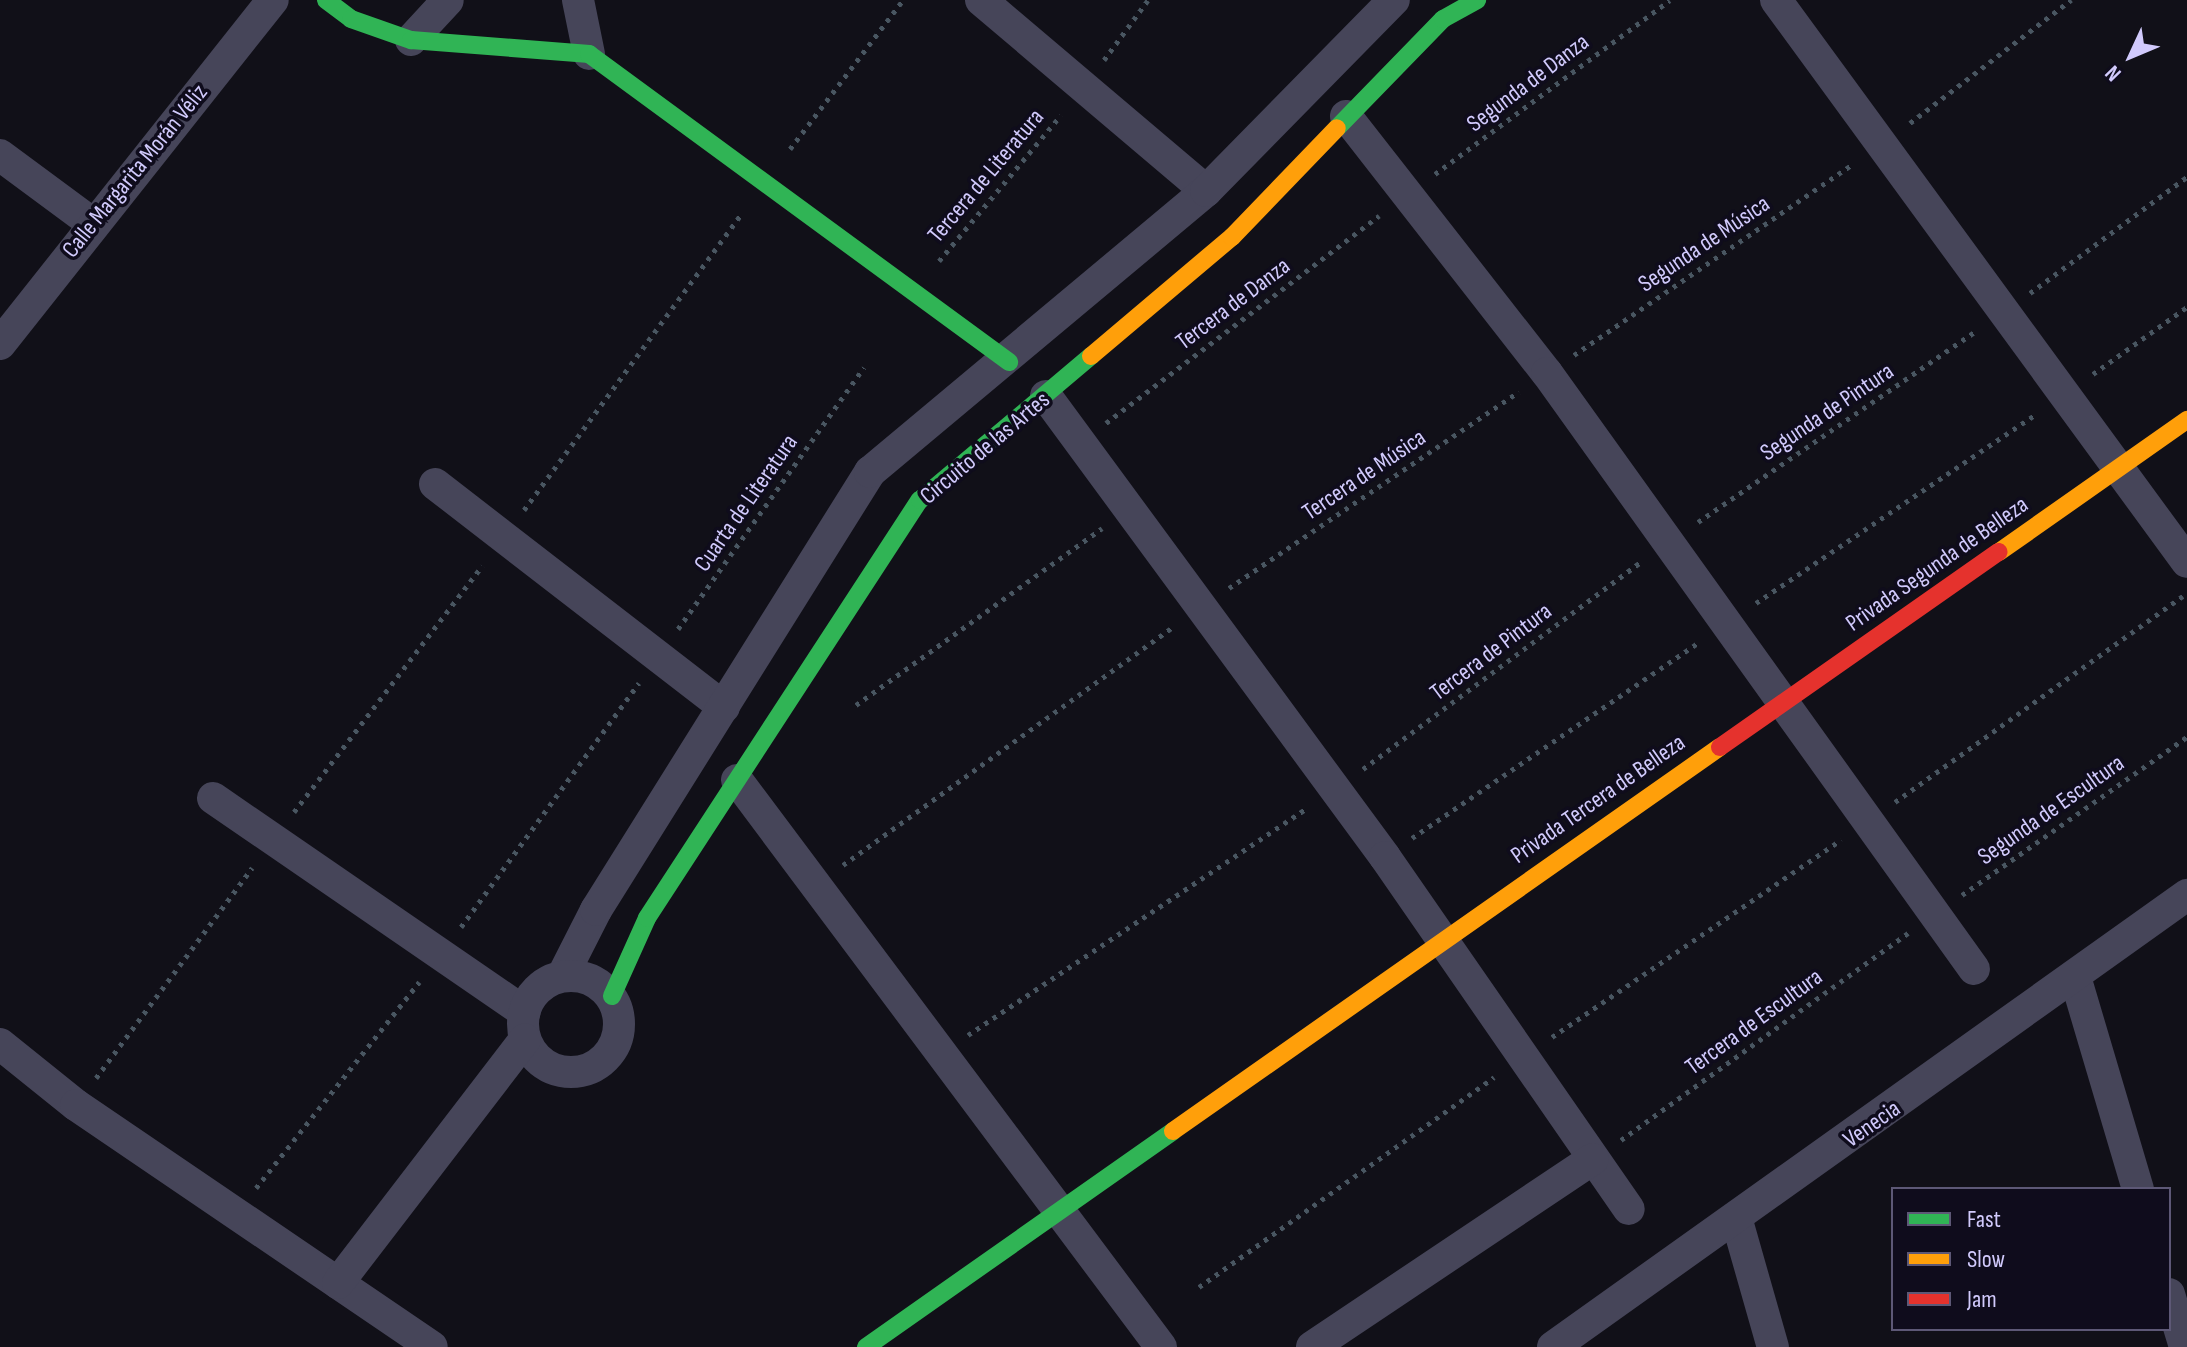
<!DOCTYPE html>
<html>
<head>
<meta charset="utf-8">
<style>
	body { margin:0 }
	#map { position:relative; width:2187px; height:1347px; overflow:hidden; background:#111018; font-family:"Sofia Sans Condensed",sans-serif }
	div>[style] { position:absolute }
	[style*='--x'] { left:calc(var(--x)*1px); top:calc(var(--y)*1px); width:calc(var(--w)*1px); rotate:calc(var(--a)*1deg) }
	.path>* { height:5px; margin-top:-2.5px; transform-origin:0; background:repeating-linear-gradient(90deg,#495661 0 4px,transparent 0 10px) }
	.street>* { height:32px; margin:-16px; padding:0 16px; transform-origin:16px; border-radius:16px; background:#464559 }
	.street>.ring { margin:-16px; padding:0; box-sizing:content-box; background:none; border:32px solid #464559; border-radius:50% }
	.fast>* { height:18px; margin:-9px; padding:0 9px; transform-origin:9px; border-radius:9px; background:#30b455 }
	.slow>* { height:18px; margin:-9px; padding:0 9px; transform-origin:9px; border-radius:9px; background:#ff9f0a }
	.jam>* { height:18px; margin:-9px; padding:0 9px; transform-origin:9px; border-radius:9px; background:#e5322d }
	span { translate:-50% -50%; white-space:nowrap; text-align:center; line-height:1.15; -webkit-text-stroke:7px #0f0c1c; paint-order:stroke }
	.street-label { font-size:24px; color:#d1cafc }
	.legend { position:absolute; left:1891px; top:1187px; width:280px; height:144px; box-sizing:border-box; background:#0f0c1c; border:2px solid #5d5876; margin:0; padding:10px 14px; list-style:none; font-size:24px; color:#d1cafc }
	.legend li { display:flex; align-items:center; gap:16px; height:40px }
	.legend b { width:40px; border:2px solid #5d5876 }
	.north { position:absolute; left:2091px; top:16px; width:80px; height:80px; -webkit-text-stroke:6px #0f0c1c; paint-order:stroke; rotate:226deg; font-size:22px; font-weight:700; line-height:32px; text-align:center; color:#d1cafc }
	.north::after { content:''; display:block; margin:auto; width:28px; height:36px; background:#d1cafc; clip-path:polygon(50% 0,100% 100%,50% 72%,0 100%) }
</style>
</head>
<body>
<div id="map">
	<div class="path">
		<div style="--x:1104;--y:60;--w:74;--a:-53.7"></div>
		<div style="--x:1910;--y:123;--w:203;--a:-37.4"></div>
		<div style="--x:790;--y:149;--w:187;--a:-52.8"></div>
		<div style="--x:1435;--y:174;--w:292;--a:-36.5"></div>
		<div style="--x:939;--y:261;--w:190;--a:-50.1"></div>
		<div style="--x:2030;--y:293;--w:195;--a:-36.5"></div>
		<div style="--x:1574;--y:355;--w:338;--a:-34.4"></div>
		<div style="--x:2093;--y:374;--w:115;--a:-35.5"></div>
		<div style="--x:1106;--y:423;--w:343;--a:-37.2"></div>
		<div style="--x:524;--y:510;--w:366;--a:-53.7"></div>
		<div style="--x:1698;--y:522;--w:337;--a:-34.5"></div>
		<div style="--x:1229;--y:588;--w:350;--a:-34.1"></div>
		<div style="--x:1756;--y:603;--w:338;--a:-34"></div>
		<div style="--x:678;--y:629;--w:321;--a:-54.6"></div>
		<div style="--x:856;--y:705;--w:303;--a:-35.7"></div>
		<div style="--x:1363;--y:769;--w:347;--a:-36.7"></div>
		<div style="--x:1895;--y:802;--w:354;--a:-35.6"></div>
		<div style="--x:294;--y:812;--w:310;--a:-52.6"></div>
		<div style="--x:1412;--y:838;--w:346;--a:-34.3"></div>
		<div style="--x:843;--y:865;--w:405;--a:-35.8"></div>
		<div style="--x:1962;--y:895;--w:275;--a:-35.1"></div>
		<div style="--x:461;--y:927;--w:302;--a:-53.9"></div>
		<div style="--x:968;--y:1035;--w:407;--a:-33.8"></div>
		<div style="--x:1552;--y:1037;--w:350;--a:-34.3"></div>
		<div style="--x:96;--y:1078;--w:262;--a:-53.4"></div>
		<div style="--x:1621;--y:1140;--w:354;--a:-35.8"></div>
		<div style="--x:256;--y:1188;--w:263;--a:-51.6"></div>
		<div style="--x:1199;--y:1287;--w:362;--a:-35.4"></div>
	</div>
	<div class="street">
		<div style="--x:578;--y:0;--w:55;--a:78.5"></div>
		<div style="--x:981;--y:0;--w:295;--a:40.3"></div>
		<div style="--x:1776;--y:0;--w:696;--a:53.82"></div>
		<div style="--x:411;--y:40;--w:54;--a:-47.2"></div>
		<div style="--x:1346;--y:116;--w:326;--a:52"></div>
		<div style="--x:1547;--y:373;--w:733;--a:54.38"></div>
		<div style="--x:0;--y:155;--w:114;--a:36.5"></div>
		<div style="--x:0;--y:344;--w:439;--a:-51.6"></div>
		<div style="--x:1046;--y:396;--w:572;--a:53.67"></div>
		<div style="--x:1385;--y:857;--w:428;--a:55.3"></div>
		<div style="--x:435;--y:484;--w:365;--a:37.7"></div>
		<div style="--x:737;--y:780;--w:708;--a:53.21"></div>
		<div style="--x:213;--y:798;--w:378;--a:34.5"></div>
		<div style="--x:563;--y:975;--w:73;--a:-63.1"></div>
		<div style="--x:596;--y:910;--w:517;--a:-57.97"></div>
		<div style="--x:870;--y:472;--w:438;--a:-39.9"></div>
		<div style="--x:1206;--y:191;--w:268;--a:-45.5"></div>
		<div class="ring" style="left:523px;top:976px;width:64px;height:64px"></div>
		<div style="--x:2076;--y:980;--w:218;--a:73.5"></div>
		<div style="--x:0;--y:1044;--w:97;--a:38.8"></div>
		<div style="--x:76;--y:1105;--w:430;--a:34.2"></div>
		<div style="--x:1737;--y:1221;--w:131;--a:74.1"></div>
		<div style="--x:338;--y:1283;--w:307;--a:-52.5"></div>
		<div style="--x:2169;--y:1294;--w:55;--a:73.2"></div>
		<div style="--x:1312;--y:1347;--w:338;--a:-33.8"></div>
		<div style="--x:1553;--y:1347;--w:779;--a:-35.49"></div>
	</div>
	<div class="fast">
		<div style="--x:326;--y:0;--w:31;--a:37"></div>
		<div style="--x:351;--y:19;--w:64;--a:19.3"></div>
		<div style="--x:411;--y:40;--w:179;--a:4.5"></div>
		<div style="--x:589;--y:54;--w:521;--a:36.25"></div>
		<div style="--x:1337;--y:128;--w:152;--a:-45.8"></div>
		<div style="--x:1443;--y:19;--w:39;--a:-29"></div>
		<div style="--x:612;--y:996;--w:85;--a:-65.8"></div>
		<div style="--x:647;--y:918;--w:499;--a:-56.9"></div>
		<div style="--x:920;--y:500;--w:224;--a:-40.1"></div>
		<div style="--x:866;--y:1347;--w:375;--a:-35.1"></div>
	</div>
	<div class="slow">
		<div style="--x:1091;--y:356;--w:185;--a:-40.2"></div>
		<div style="--x:1232;--y:237;--w:151;--a:-46.1"></div>
		<div style="--x:1999;--y:552;--w:230;--a:-35.1"></div>
		<div style="--x:1173;--y:1131;--w:668;--a:-35.07"></div>
	</div>
	<div class="jam">
		<div style="--x:1720;--y:747;--w:340;--a:-35"></div>
	</div>
	<div class="street-label">
		<span style="left:1528px;top:83px;rotate:-37deg">Segunda de Danza</span>
		<span style="left:135px;top:171px;rotate:-51deg">Calle Margarita Morán Véliz</span>
		<span style="left:986px;top:176px;rotate:-50deg">Tercera de Literatura</span>
		<span style="left:1704px;top:244px;rotate:-34deg">Segunda de Música</span>
		<span style="left:1233px;top:304px;rotate:-37deg">Tercera de Danza</span>
		<span style="left:1827px;top:412px;rotate:-34deg">Segunda de Pintura</span>
		<span style="left:985px;top:448px;rotate:-40deg">Circuito de las Artes</span>
		<span style="left:1364px;top:475px;rotate:-34deg">Tercera de Música</span>
		<span style="left:746px;top:503px;rotate:-55deg">Cuarta de Literatura</span>
		<span style="left:1937px;top:564px;rotate:-35deg">Privada Segunda de Belleza</span>
		<span style="left:1491px;top:652px;rotate:-37deg">Tercera de Pintura</span>
		<span style="left:1598px;top:799px;rotate:-35deg">Privada Tercera de Belleza</span>
		<span style="left:2051px;top:810px;rotate:-35deg">Segunda de Escultura</span>
		<span style="left:1754px;top:1022px;rotate:-36deg">Tercera de Escultura</span>
		<span style="left:1872px;top:1124px;rotate:-35deg">Venecia</span>
	</div>
	<ul class="legend">
	<li><b style="height:10px;background:#30b455"></b>Fast</li>
	<li><b style="height:10px;background:#ff9f0a"></b>Slow</li>
	<li><b style="height:10px;background:#e5322d"></b>Jam</li>
	</ul>
	<div class="north">N</div>
</div>
</body>
</html>
